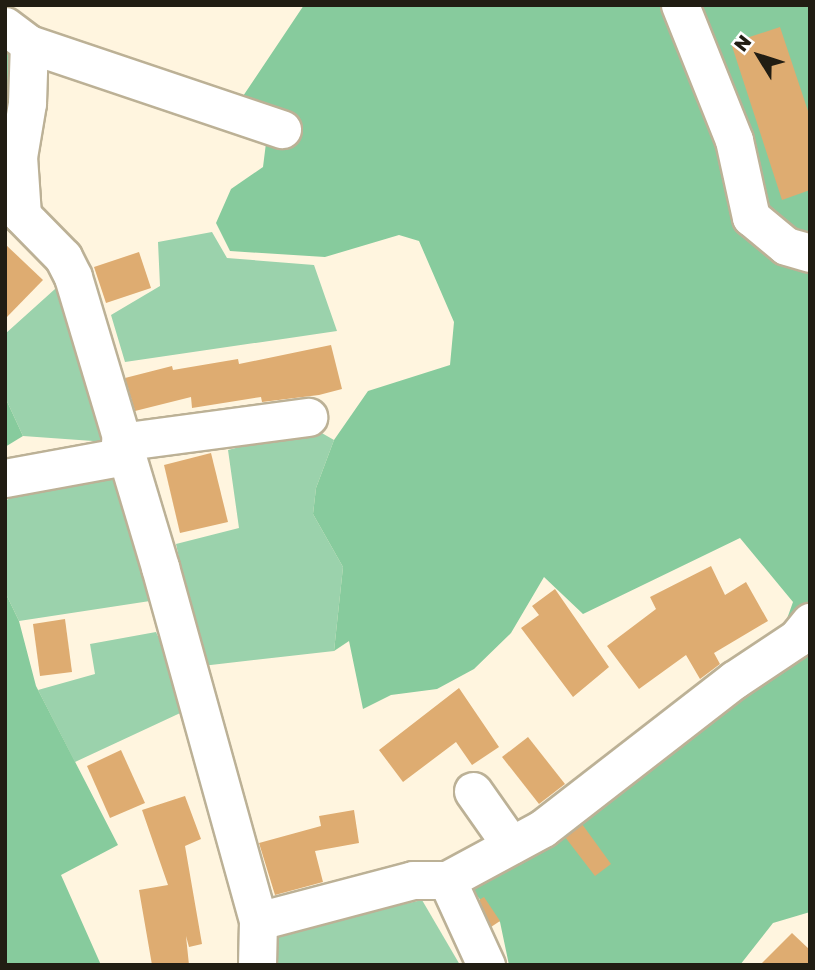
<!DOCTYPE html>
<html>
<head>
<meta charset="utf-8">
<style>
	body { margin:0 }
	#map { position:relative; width:815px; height:970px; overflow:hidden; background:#fff5df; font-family:"Golos Text",sans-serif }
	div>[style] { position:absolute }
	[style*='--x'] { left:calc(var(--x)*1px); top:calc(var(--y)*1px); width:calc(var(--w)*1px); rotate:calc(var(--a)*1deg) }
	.green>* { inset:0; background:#9bd2ac }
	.forest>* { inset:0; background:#87cb9d }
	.building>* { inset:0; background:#deac71 }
	.roads { filter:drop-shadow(2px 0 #bcb196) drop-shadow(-2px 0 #bcb196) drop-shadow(0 2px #bcb196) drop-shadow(0 -2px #bcb196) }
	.minor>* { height:37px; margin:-18.5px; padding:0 18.5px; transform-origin:18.5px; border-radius:18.5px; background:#fff }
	span { translate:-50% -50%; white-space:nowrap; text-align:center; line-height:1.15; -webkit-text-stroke:6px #fff; paint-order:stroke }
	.frame { position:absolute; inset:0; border:7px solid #211d13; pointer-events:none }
	.north { position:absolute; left:724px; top:21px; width:70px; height:70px; -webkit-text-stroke:5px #fff; paint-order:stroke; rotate:308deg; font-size:19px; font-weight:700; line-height:28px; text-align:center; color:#211d13 }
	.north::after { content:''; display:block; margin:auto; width:24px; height:32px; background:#211d13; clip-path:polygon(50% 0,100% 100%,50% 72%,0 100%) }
</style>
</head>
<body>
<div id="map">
	<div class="green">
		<div style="clip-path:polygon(5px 45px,21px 57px,5px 191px)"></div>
		<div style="clip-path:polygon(212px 232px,227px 258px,314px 265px,337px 331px,125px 362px,111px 315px,160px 286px,158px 242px)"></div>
		<div style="clip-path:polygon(65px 280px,150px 601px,19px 621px,5px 592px,5px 501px,107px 442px,23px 436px,5px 397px,5px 334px)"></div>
		<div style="clip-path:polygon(313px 428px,334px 440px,316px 488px,313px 514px,343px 567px,334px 651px,202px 666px,176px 544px,239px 528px,228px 450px)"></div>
		<div style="clip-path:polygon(156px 632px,191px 708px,75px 762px,38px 690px,95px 674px,90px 644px)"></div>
		<div style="clip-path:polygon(422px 900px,460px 965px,270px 965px,273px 934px)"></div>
	</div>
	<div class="forest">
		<div style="clip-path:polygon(304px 5px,810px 5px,810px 912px,773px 923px,740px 965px,509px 965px,500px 922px,462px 879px,765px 680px,793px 602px,740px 538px,583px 614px,544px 577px,511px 633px,474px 669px,437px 689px,391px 695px,363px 709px,349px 641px,334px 651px,343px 567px,313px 514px,316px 488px,334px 440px,368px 391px,450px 365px,454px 322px,419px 241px,399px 235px,325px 257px,230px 251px,216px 223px,231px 189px,263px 167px,266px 143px,235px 108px)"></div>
		<div style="clip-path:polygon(5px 397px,23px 436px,5px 447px)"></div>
		<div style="clip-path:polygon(5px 592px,19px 621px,36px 686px,118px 845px,61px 875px,101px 965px,5px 965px)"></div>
	</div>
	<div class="building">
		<div style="clip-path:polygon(780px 27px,810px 117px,810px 190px,782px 200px,731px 43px)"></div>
		<div style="clip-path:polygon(5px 244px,43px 280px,5px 319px)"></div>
		<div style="clip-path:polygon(139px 252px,151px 288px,106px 303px,94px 267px)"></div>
		<div style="clip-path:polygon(331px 345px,342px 389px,319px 395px,262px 402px,261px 397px,192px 408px,191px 397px,135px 411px,125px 378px,172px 366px,173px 370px,238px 359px,239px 364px)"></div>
		<div style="clip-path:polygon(211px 453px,228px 522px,180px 533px,164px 465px)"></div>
		<div style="clip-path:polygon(711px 566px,725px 595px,746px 582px,768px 621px,714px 653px,720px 664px,700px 679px,686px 655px,639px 689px,607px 646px,656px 609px,650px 597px)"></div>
		<div style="clip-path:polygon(555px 589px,609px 667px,573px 697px,521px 628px,539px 615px,532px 606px)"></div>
		<div style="clip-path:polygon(65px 619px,72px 672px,40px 676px,33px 624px)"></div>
		<div style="clip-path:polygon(459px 688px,499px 747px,472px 765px,456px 742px,403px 782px,379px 750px)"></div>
		<div style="clip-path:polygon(528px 737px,565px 784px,539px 804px,502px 757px)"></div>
		<div style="clip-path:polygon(121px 750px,145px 803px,110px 818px,87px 766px)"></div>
		<div style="clip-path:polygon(185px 796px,201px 839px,185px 846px,202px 944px,189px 947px,186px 936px,189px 965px,152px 965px,139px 890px,168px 885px,142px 810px)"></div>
		<div style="clip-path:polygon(354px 810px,359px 843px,315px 851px,323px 882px,275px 895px,259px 843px,321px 826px,319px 816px)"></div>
		<div style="clip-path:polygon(582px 824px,611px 864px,595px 876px,565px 837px)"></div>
		<div style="clip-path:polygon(484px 897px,500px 921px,491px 927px,479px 900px)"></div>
		<div style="clip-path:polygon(792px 933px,810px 950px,810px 965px,760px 965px)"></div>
	</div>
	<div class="roads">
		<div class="minor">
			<div style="--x:680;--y:5;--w:145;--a:68.2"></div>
			<div style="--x:734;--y:140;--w:79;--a:77.6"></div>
			<div style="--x:751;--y:217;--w:45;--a:39.6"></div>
			<div style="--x:786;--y:246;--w:25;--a:16"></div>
			<div style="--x:5;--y:26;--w:30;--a:37"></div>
			<div style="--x:29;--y:44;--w:267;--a:18.6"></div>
			<div style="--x:5;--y:198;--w:83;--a:45.5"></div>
			<div style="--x:63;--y:257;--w:22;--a:63"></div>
			<div style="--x:73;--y:277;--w:303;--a:73.3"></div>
			<div style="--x:160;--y:567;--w:367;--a:74.5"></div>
			<div style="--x:258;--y:921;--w:44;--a:91.3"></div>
			<div style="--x:22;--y:215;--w:58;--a:-93.9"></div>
			<div style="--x:18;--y:157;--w:55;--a:-80.5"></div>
			<div style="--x:27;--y:103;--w:59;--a:-88.1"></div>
			<div style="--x:120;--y:442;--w:190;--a:-7.6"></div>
			<div style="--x:5;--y:478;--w:122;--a:-10.4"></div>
			<div style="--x:473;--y:791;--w:66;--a:54.9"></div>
			<div style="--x:447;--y:880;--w:109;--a:-28.4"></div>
			<div style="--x:543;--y:828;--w:242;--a:-37.8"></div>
			<div style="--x:734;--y:680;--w:76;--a:-33.7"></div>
			<div style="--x:797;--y:638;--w:21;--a:-51"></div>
			<div style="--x:258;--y:921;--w:160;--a:-14.8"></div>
			<div style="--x:413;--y:880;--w:34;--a:0"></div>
			<div style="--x:447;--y:880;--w:94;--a:65.4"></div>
		</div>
	</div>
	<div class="frame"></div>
	<div class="north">N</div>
</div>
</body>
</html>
